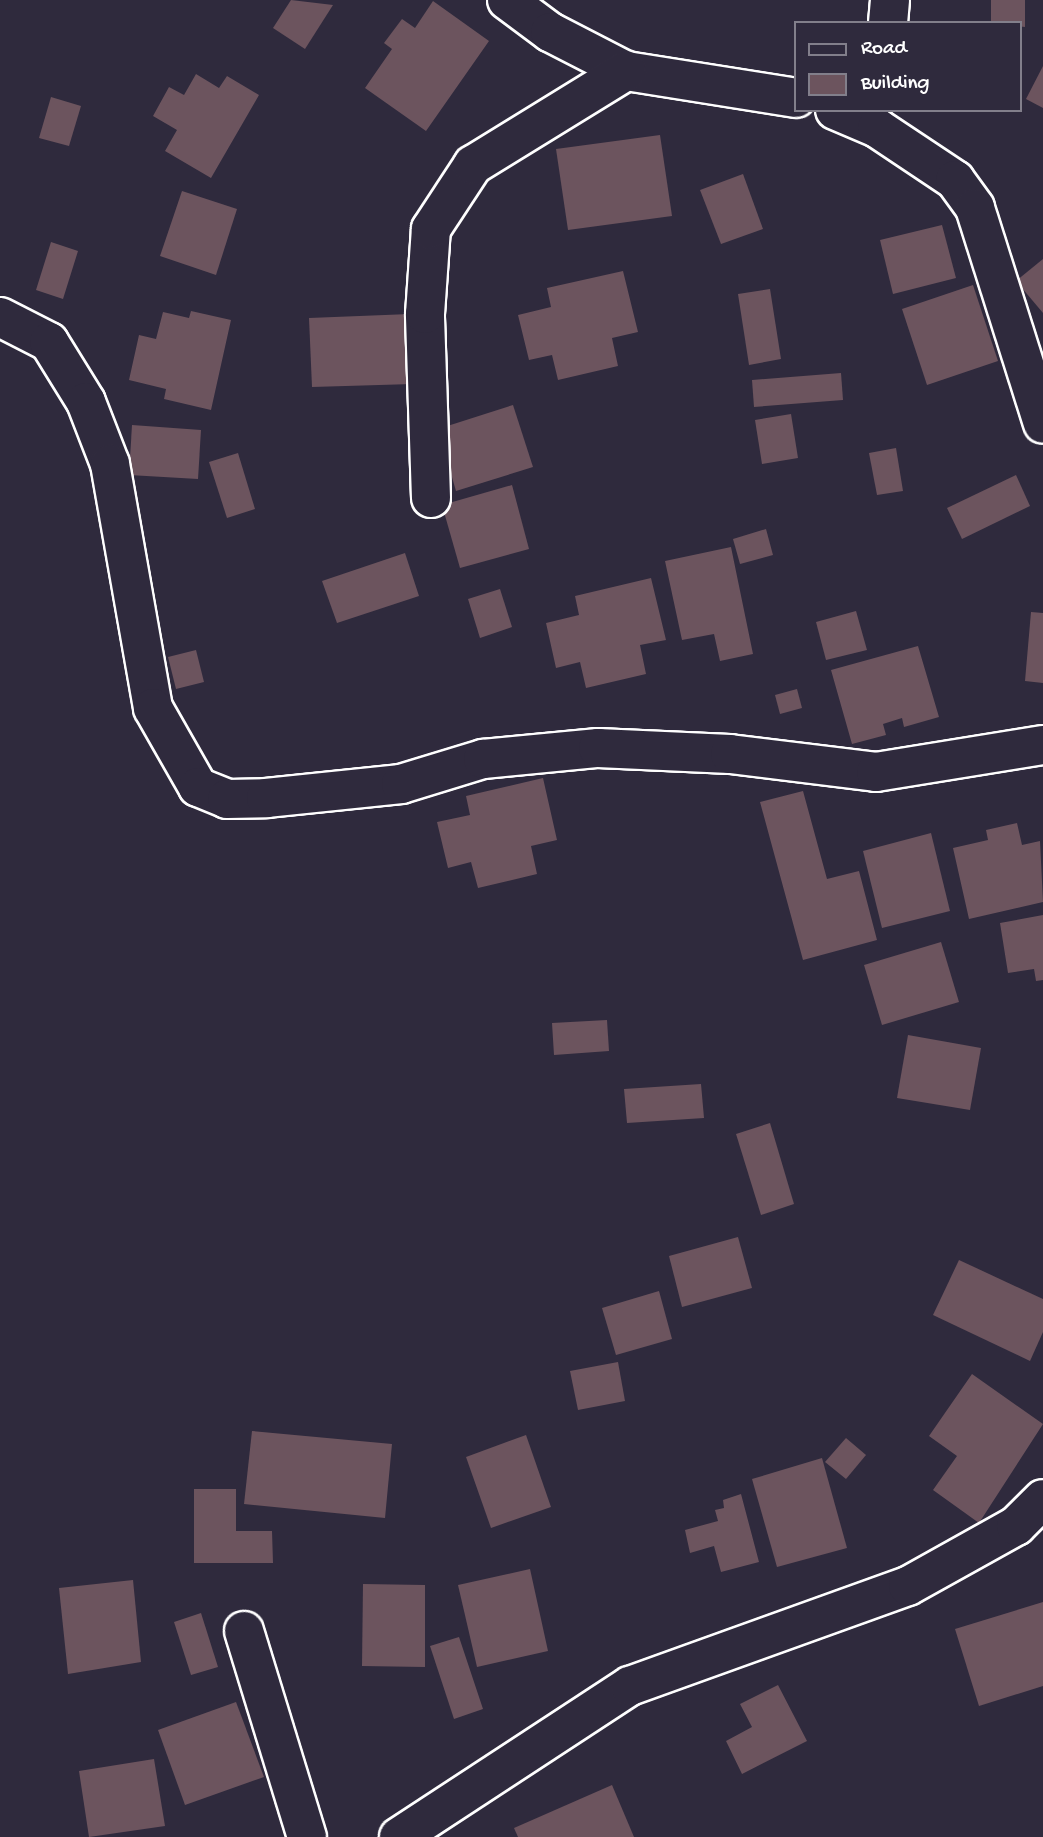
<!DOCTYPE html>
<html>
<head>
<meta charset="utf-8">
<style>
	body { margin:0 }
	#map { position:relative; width:1043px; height:1837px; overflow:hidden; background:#2f2a3d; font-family:"Gochi Hand",sans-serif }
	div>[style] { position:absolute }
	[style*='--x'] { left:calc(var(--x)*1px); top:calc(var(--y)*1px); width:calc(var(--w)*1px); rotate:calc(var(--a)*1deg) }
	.building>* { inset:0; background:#6c545e }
	.roads { filter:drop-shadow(2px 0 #fff) drop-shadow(-2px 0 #fff) drop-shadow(0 2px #fff) drop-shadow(0 -2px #fff) }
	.minor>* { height:38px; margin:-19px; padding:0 19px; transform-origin:19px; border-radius:19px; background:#2f2a3d }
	span { translate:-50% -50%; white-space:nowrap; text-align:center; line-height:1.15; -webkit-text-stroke:5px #2f2a3d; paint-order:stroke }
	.legend { position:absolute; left:794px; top:21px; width:228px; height:91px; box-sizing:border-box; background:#2f2a3d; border:2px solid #827f8b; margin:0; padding:9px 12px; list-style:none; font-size:21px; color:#fff }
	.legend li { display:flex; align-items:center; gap:14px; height:35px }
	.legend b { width:35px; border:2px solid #827f8b }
</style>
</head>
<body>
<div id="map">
	<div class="building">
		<div style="clip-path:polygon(291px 0,333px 5px,305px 49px,273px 28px)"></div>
		<div style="clip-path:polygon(991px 0,1025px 0,1025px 27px,991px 23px)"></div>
		<div style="clip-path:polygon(433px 1px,489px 41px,426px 131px,365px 88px,392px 49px,384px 43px,402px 19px,415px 28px)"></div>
		<div style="clip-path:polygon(1043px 66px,1043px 108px,1026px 99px)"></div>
		<div style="clip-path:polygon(196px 74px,219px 88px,227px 76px,259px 95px,211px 178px,165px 151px,177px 130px,153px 116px,169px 87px,184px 95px)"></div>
		<div style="clip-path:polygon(51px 97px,81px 106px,69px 146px,39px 138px)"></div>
		<div style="clip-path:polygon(660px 135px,672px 216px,568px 230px,556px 149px)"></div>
		<div style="clip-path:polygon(743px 174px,763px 229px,721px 244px,700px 190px)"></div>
		<div style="clip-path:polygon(182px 191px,237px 209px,216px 275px,160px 256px)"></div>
		<div style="clip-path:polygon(942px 225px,956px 278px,893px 294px,880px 240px)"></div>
		<div style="clip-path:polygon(51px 242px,78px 251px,63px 299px,36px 290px)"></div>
		<div style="clip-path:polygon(1043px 259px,1043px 313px,1016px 281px)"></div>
		<div style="clip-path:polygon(623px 271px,638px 332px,612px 338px,618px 366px,558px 380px,552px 355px,529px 360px,518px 315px,551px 307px,547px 288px)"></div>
		<div style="clip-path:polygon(973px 285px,998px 361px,927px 385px,902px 309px)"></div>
		<div style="clip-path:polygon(770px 289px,781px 359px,749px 365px,738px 294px)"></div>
		<div style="clip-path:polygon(191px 311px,231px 320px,211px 410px,164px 399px,166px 389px,129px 380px,139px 335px,156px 339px,163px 312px,189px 318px)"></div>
		<div style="clip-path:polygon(410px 314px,413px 384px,312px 387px,309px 318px)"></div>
		<div style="clip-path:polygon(841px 373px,843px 400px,754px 407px,752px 380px)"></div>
		<div style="clip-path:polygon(513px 405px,533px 467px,456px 491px,438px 429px)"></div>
		<div style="clip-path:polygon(791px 414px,798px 458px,762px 464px,755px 420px)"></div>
		<div style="clip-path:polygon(132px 425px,201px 430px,198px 479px,129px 475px)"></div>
		<div style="clip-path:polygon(896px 448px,903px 491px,877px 495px,869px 453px)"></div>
		<div style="clip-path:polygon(238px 453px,255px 509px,227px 518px,209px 462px)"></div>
		<div style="clip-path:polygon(1016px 475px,1030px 506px,962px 539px,947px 508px)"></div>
		<div style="clip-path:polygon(512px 485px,529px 549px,460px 568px,442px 505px)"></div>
		<div style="clip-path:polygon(766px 529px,773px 555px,740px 564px,733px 539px)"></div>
		<div style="clip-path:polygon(731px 547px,753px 654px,720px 661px,714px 634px,682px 640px,665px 561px)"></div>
		<div style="clip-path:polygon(405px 553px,419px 596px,337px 623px,322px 581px)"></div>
		<div style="clip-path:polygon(651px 578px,666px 640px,640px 645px,646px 674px,586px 688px,580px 662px,556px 668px,546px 623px,579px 615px,575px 596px)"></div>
		<div style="clip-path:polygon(500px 589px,512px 627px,480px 638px,468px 599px)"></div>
		<div style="clip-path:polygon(856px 611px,867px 650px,826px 660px,816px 622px)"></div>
		<div style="clip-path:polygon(1031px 612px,1043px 613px,1043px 683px,1025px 681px)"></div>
		<div style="clip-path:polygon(918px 646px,939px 717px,904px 727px,902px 718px,883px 724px,886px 735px,852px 744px,831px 670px)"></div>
		<div style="clip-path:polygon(196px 650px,204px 682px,176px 689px,168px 657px)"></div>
		<div style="clip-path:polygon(797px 689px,802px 708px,780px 714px,775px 695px)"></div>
		<div style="clip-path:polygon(543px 778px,557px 840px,531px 846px,537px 874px,478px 888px,471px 862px,448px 868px,437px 822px,470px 815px,466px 796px)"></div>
		<div style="clip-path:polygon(803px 791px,827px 879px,859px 871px,877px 940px,803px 960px,760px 802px)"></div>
		<div style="clip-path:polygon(1017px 823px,1022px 845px,1040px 841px,1043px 902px,969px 919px,953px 848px,988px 840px,986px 830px)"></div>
		<div style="clip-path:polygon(931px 833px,950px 911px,882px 928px,863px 851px)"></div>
		<div style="clip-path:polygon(1043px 915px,1043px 980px,1036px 981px,1034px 969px,1008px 973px,1000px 923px)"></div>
		<div style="clip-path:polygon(941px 942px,959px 1002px,882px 1025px,864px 965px)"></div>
		<div style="clip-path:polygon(607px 1020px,609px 1051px,554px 1055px,552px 1023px)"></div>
		<div style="clip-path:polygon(908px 1035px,981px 1048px,970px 1110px,897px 1098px)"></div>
		<div style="clip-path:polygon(701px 1084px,704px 1118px,627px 1123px,624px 1089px)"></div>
		<div style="clip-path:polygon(770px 1123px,794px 1204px,761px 1215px,736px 1134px)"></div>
		<div style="clip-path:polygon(738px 1237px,752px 1288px,682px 1307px,669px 1256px)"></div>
		<div style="clip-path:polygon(959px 1260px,1043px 1299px,1043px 1332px,1030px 1361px,933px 1315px)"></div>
		<div style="clip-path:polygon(659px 1291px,672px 1339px,616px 1355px,602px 1308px)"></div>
		<div style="clip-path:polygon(618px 1362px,625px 1401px,578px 1410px,570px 1371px)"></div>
		<div style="clip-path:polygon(972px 1374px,1043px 1424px,979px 1523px,933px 1490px,957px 1456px,929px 1436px)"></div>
		<div style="clip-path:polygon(252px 1431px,392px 1444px,385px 1518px,244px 1504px)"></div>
		<div style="clip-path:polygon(526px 1435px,551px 1507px,491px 1528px,466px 1457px)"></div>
		<div style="clip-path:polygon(846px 1438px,866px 1455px,846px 1479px,825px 1462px)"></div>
		<div style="clip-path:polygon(822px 1458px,847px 1548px,777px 1567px,752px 1479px)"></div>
		<div style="clip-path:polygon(194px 1489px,236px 1489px,236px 1531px,272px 1531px,273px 1563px,194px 1563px)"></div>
		<div style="clip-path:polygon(741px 1494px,759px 1562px,721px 1572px,714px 1546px,690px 1553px,685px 1530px,718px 1521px,715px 1510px,724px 1508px,723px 1500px)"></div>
		<div style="clip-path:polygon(530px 1569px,548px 1651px,477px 1667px,458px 1585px)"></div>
		<div style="clip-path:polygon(133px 1580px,141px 1662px,68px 1674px,59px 1588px)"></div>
		<div style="clip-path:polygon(363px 1584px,425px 1585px,425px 1667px,362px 1666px)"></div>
		<div style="clip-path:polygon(1043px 1602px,1043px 1686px,979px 1706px,955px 1629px)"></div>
		<div style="clip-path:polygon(201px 1613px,218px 1667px,191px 1675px,174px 1622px)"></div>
		<div style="clip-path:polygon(459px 1637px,483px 1709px,454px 1719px,430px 1646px)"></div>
		<div style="clip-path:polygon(778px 1685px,807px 1741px,742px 1774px,726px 1741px,752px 1727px,740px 1704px)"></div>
		<div style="clip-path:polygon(236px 1702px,264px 1777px,185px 1805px,158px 1730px)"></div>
		<div style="clip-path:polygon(154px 1759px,165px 1826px,89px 1837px,79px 1771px)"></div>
		<div style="clip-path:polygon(612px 1785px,634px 1837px,518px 1837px,514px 1828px)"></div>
	</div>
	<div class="roads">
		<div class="minor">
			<div style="--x:507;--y:0;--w:54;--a:36.7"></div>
			<div style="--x:550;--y:32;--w:85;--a:27.2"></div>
			<div style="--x:626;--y:71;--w:172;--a:9"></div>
			<div style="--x:888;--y:23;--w:23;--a:-85"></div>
			<div style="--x:835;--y:110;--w:46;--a:23.2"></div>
			<div style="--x:877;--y:128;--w:94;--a:33.7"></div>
			<div style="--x:955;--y:180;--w:34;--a:54"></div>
			<div style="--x:975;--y:208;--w:226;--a:72.5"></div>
			<div style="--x:0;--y:317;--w:55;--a:27"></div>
			<div style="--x:49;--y:342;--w:70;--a:58.3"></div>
			<div style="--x:86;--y:402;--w:66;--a:68.8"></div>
			<div style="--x:110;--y:464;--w:248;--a:80"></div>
			<div style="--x:153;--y:708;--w:91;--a:60.3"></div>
			<div style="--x:198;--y:787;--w:31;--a:22"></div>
			<div style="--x:227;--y:799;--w:39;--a:-1"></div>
			<div style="--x:266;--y:798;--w:136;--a:-5.9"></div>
			<div style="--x:401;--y:784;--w:86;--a:-17"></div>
			<div style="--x:483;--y:759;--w:116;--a:-5.5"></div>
			<div style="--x:598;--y:748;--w:132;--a:2.6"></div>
			<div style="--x:730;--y:754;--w:147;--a:7"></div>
			<div style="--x:876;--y:772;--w:169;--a:-9.2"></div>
			<div style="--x:431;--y:498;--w:184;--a:-91.9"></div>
			<div style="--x:425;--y:314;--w:85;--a:-86"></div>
			<div style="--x:431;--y:229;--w:77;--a:-56.7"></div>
			<div style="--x:473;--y:165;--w:180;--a:-31.6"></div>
			<div style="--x:244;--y:1631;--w:215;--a:73"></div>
			<div style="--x:399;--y:1837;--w:276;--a:-33.2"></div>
			<div style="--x:630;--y:1686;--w:295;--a:-19.8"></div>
			<div style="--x:908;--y:1586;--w:124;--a:-29.1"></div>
			<div style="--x:1016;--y:1526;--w:38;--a:-45"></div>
		</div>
	</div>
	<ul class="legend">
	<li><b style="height:9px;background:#2f2a3d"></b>Road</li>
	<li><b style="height:19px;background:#6c545e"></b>Building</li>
	</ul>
</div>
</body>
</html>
